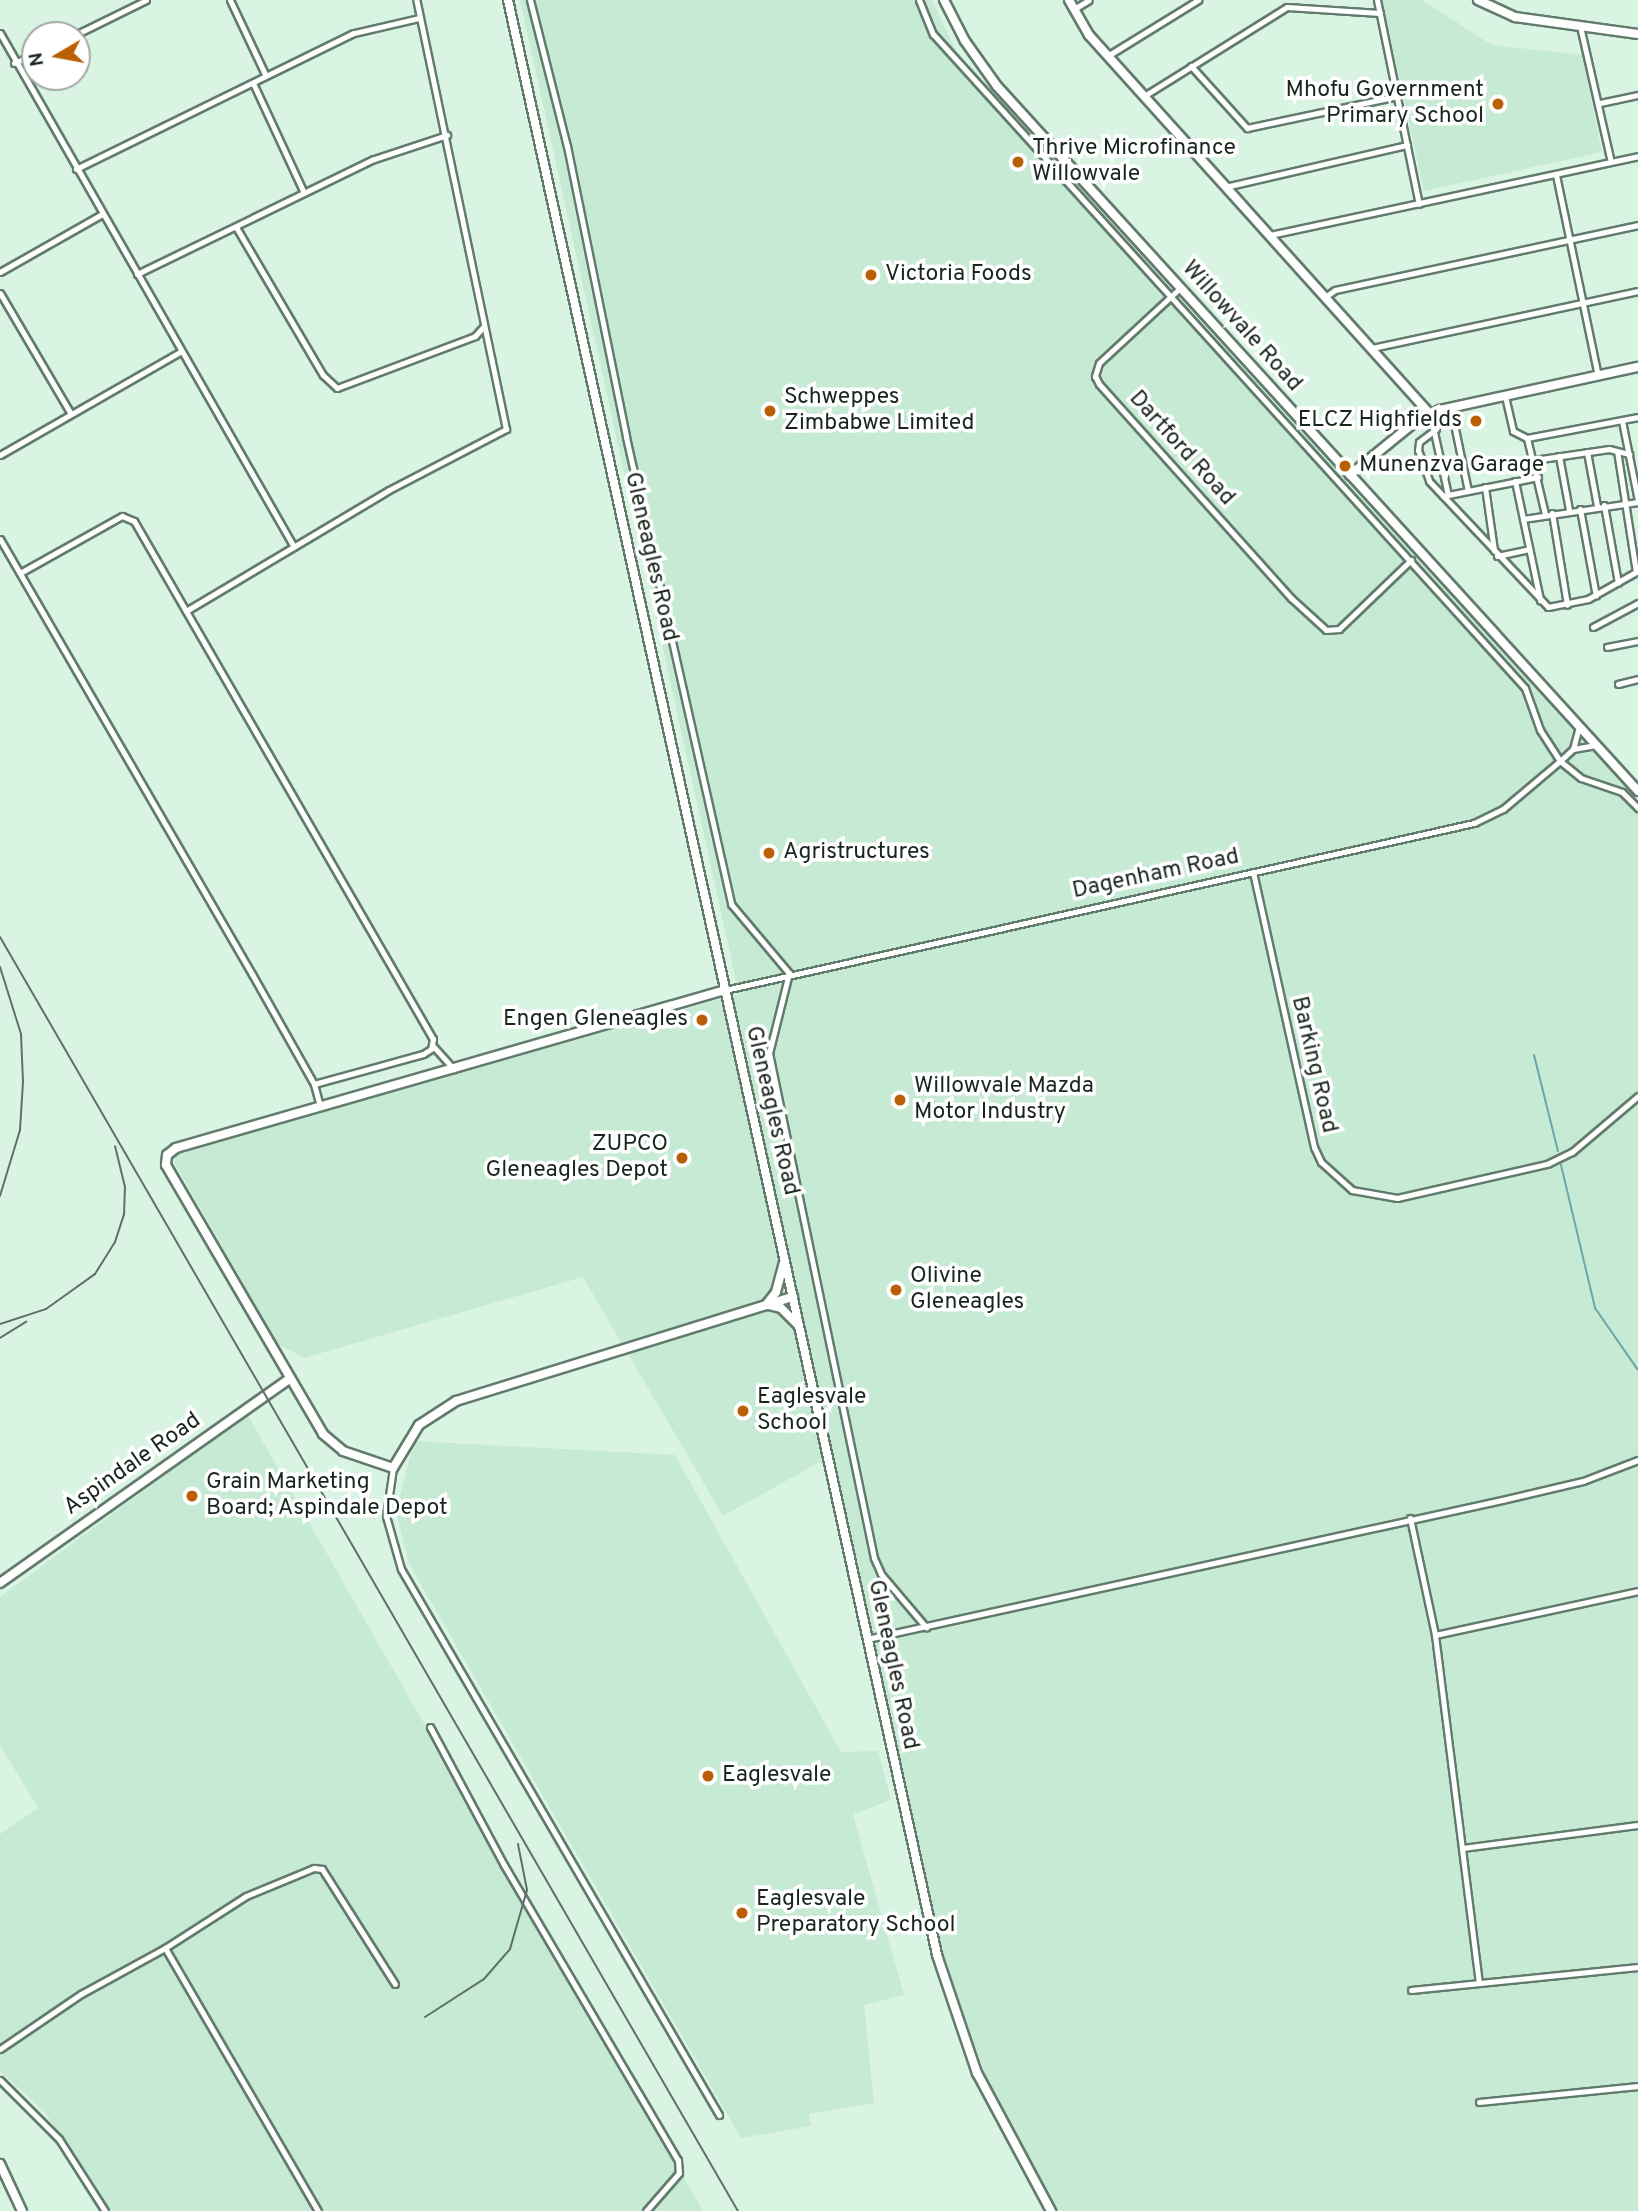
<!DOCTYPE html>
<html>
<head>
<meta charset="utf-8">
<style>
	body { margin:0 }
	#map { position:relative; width:1638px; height:2211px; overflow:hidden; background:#d9f4e3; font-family:Overpass,sans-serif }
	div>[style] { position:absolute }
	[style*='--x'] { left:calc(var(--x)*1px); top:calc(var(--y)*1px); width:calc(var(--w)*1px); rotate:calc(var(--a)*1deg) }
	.built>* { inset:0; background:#c7ead4 }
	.stream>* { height:2px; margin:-1px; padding:0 1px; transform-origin:1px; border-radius:1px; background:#6ca6a9 }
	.roads { filter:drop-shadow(2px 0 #627b6c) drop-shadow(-2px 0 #627b6c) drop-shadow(0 2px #627b6c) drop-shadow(0 -2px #627b6c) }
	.street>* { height:5px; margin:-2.5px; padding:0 2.5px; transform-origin:2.5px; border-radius:2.5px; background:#fff }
	.secondary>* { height:8px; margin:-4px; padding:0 4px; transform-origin:4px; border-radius:4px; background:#fff }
	.rail>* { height:2px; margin:-1px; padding:0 1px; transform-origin:1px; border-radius:1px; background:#607066 }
	.dots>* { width:19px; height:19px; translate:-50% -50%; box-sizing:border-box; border:4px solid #fff; border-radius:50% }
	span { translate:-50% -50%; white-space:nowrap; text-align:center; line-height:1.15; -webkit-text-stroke:7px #fff; paint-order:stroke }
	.poi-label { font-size:23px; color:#1b251f }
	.right { translate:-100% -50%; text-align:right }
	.left { translate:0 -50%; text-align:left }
	.street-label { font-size:23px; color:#1b251f }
	.north { position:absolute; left:21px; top:21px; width:70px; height:70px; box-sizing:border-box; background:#fff; border:2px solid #a4a8a5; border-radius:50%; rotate:260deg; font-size:19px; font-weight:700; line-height:28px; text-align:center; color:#1b251f }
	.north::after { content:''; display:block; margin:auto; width:24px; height:32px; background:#ba5f03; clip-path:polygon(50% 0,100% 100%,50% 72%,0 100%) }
</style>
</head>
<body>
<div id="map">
	<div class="built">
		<div style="clip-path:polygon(520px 0,932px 0,959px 57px,1638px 801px,1638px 2211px,1055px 2211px,997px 2102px,948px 1982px,834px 1454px,723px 1516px,583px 1277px,304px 1358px,278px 1344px,170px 1155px,739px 994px)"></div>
		<div style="clip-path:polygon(1382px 0,1422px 0,1492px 45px,1582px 55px,1602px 152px,1424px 191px)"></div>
		<div style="clip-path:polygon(247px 1414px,703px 2211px,106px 2211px,45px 2112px,0 2071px,0 1834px,38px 1808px,0 1745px,0 1597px)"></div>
		<div style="clip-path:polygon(414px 1441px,675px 1455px,841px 1752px,878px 1751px,891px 1800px,853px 1814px,904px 1995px,864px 2005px,874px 2103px,809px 2114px,811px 2126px,741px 2138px,409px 1564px,396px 1512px)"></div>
	</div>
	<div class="stream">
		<div style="--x:1534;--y:1055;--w:99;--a:76"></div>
		<div style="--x:1561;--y:1165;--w:147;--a:76.6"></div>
		<div style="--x:1595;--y:1308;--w:75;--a:55.3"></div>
	</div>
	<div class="roads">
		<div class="street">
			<div style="--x:230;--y:0;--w:82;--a:64.7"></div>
			<div style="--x:530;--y:0;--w:151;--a:75.8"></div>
			<div style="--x:567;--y:146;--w:297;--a:78.5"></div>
			<div style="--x:626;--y:437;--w:479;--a:77.3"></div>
			<div style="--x:731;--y:904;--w:90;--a:50"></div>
			<div style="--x:789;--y:973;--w:82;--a:104"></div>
			<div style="--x:769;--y:1053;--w:516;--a:78.25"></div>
			<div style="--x:874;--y:1558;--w:17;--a:66"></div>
			<div style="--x:881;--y:1574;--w:70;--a:49.7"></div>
			<div style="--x:919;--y:0;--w:37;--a:68"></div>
			<div style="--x:933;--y:34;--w:882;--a:47.85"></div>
			<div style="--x:1525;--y:688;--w:45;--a:70.3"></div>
			<div style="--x:1540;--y:730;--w:37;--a:57"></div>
			<div style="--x:1560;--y:761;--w:27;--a:39"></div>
			<div style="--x:1581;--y:778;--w:43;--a:18.9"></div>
			<div style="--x:1622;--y:792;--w:23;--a:45"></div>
			<div style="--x:1377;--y:0;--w:208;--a:78.4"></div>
			<div style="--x:1074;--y:9;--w:17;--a:-31"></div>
			<div style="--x:1580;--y:26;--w:139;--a:77.2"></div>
			<div style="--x:0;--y:33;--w:592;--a:60.23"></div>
			<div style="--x:75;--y:35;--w:79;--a:-26.2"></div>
			<div style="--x:1109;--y:55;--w:105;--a:-31.7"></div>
			<div style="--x:14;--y:63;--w:23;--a:-23"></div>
			<div style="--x:1191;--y:66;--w:84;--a:47.9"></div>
			<div style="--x:1247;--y:128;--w:153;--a:-12"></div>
			<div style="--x:253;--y:83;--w:121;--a:65.1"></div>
			<div style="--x:1144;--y:96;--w:168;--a:-31.9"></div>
			<div style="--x:1287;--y:7;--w:93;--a:3.7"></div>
			<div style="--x:1600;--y:103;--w:39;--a:-12"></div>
			<div style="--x:76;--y:169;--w:309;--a:-26.1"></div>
			<div style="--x:354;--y:33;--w:67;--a:-13"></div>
			<div style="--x:1556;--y:175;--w:205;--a:78.2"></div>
			<div style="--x:1225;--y:187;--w:187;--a:-13"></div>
			<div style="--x:236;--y:227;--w:172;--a:59.6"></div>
			<div style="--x:323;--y:375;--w:19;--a:43"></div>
			<div style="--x:337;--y:388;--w:147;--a:-20.6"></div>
			<div style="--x:475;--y:336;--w:13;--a:-48"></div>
			<div style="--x:1270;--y:235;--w:376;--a:-12.1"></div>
			<div style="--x:0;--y:272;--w:117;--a:-29.6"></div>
			<div style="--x:137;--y:274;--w:263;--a:-25.9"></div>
			<div style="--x:374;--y:159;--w:77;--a:-18.2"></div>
			<div style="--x:1180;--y:288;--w:110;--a:137.2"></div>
			<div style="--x:1099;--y:363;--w:14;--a:107"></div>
			<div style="--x:1095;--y:376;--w:9;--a:63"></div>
			<div style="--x:1099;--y:384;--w:288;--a:48.1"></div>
			<div style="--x:1291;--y:598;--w:47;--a:42.4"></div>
			<div style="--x:1326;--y:630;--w:13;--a:-4"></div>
			<div style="--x:1339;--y:629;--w:100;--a:-43.8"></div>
			<div style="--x:0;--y:293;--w:140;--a:59.6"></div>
			<div style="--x:1325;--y:297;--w:12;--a:-35"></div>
			<div style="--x:1335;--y:290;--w:310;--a:-12.1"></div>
			<div style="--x:1372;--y:348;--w:272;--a:-12.1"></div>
			<div style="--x:1505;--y:396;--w:36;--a:77"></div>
			<div style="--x:1513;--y:431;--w:16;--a:27"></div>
			<div style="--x:1527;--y:438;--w:113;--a:-10.7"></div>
			<div style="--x:1430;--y:414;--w:83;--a:77.5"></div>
			<div style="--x:1622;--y:421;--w:81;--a:78.6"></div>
			<div style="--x:1435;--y:424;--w:19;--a:0"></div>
			<div style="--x:1454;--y:424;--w:68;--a:78.2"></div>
			<div style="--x:1436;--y:429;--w:21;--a:143"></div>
			<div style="--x:1419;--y:442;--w:8;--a:97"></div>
			<div style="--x:1418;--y:450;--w:33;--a:70"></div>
			<div style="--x:1429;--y:481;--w:173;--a:46.6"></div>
			<div style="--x:1548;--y:607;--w:41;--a:-11.3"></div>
			<div style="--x:1588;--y:599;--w:55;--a:-29.4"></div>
			<div style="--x:1636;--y:572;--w:122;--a:-98.9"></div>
			<div style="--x:1527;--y:438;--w:78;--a:76.7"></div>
			<div style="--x:1587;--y:452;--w:55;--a:79.5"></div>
			<div style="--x:0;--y:455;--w:207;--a:-29.8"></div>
			<div style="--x:1559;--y:456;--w:55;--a:79.5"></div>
			<div style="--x:1534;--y:460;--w:76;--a:-8.3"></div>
			<div style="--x:1609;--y:449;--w:21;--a:14"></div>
			<div style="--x:1515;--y:481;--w:122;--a:78.1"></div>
			<div style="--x:1485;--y:487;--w:64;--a:81.9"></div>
			<div style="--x:1443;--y:496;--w:97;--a:-11.3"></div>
			<div style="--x:1604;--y:505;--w:79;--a:79.8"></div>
			<div style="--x:1580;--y:509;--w:88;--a:79.6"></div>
			<div style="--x:1552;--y:513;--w:93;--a:80.7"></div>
			<div style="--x:1523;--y:519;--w:116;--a:-8.4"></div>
			<div style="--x:0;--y:539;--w:503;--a:59.92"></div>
			<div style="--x:252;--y:974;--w:126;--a:60.6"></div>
			<div style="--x:314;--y:1084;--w:23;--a:75"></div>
			<div style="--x:1497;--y:556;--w:33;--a:-12"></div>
			<div style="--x:20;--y:573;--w:117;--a:-29.2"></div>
			<div style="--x:122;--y:516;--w:13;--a:23"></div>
			<div style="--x:134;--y:521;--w:598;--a:60.01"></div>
			<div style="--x:433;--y:1039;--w:10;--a:101"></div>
			<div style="--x:431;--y:1049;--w:9;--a:148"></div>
			<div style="--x:423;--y:1054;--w:113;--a:164.6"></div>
			<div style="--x:186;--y:611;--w:236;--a:-30.8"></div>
			<div style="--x:389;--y:490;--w:132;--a:-27.5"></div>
			<div style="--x:506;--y:429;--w:438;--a:-101.8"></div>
			<div style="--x:1593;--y:627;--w:51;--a:-28.1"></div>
			<div style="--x:1607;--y:647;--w:32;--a:-11"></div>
			<div style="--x:1618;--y:684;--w:21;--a:-14"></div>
			<div style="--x:1573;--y:749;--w:23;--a:-10"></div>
			<div style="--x:1253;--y:872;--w:282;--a:77.5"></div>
			<div style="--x:1314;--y:1147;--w:17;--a:65"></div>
			<div style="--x:1321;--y:1162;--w:42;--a:42.1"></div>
			<div style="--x:1352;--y:1190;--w:46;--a:10.1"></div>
			<div style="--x:1397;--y:1198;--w:154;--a:-12.8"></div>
			<div style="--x:1547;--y:1164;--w:28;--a:-26"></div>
			<div style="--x:1572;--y:1152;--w:87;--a:-40.3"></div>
			<div style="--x:725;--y:990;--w:767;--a:-12.57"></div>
			<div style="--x:1474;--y:823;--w:32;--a:-26"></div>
			<div style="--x:1503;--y:809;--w:75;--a:-40.1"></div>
			<div style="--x:1560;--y:761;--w:18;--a:-43"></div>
			<div style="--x:1573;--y:749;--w:24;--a:-75"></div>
			<div style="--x:433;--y:1046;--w:31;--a:48"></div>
			<div style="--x:393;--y:1468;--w:49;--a:98.3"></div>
			<div style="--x:386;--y:1516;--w:55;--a:74.2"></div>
			<div style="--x:401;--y:1569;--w:632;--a:59.78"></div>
			<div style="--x:1410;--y:1518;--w:120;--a:77.9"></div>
			<div style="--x:1435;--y:1635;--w:350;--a:82.8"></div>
			<div style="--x:1435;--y:1635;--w:208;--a:-12.2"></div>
			<div style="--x:867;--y:1639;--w:650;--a:-12.35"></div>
			<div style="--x:1502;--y:1500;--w:83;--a:-13.2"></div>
			<div style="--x:1583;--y:1481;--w:59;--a:-20.9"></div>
			<div style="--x:430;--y:1727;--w:157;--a:61.8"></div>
			<div style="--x:504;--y:1865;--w:342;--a:59.5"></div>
			<div style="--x:678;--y:2160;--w:13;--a:86"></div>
			<div style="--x:679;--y:2173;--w:50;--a:131"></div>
			<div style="--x:1463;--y:1848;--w:177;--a:-7.5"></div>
			<div style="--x:165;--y:1948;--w:96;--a:-32.7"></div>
			<div style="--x:246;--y:1896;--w:74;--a:-22.4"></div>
			<div style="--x:314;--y:1868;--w:8;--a:7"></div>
			<div style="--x:322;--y:1869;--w:136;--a:57.6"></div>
			<div style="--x:1411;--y:1990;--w:228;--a:-5.8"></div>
			<div style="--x:0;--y:2049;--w:98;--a:-34.2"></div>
			<div style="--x:81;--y:1994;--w:96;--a:-28.7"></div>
			<div style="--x:165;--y:1948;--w:304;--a:59.8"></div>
			<div style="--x:0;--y:2080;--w:83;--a:45"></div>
			<div style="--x:59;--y:2139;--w:85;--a:57.4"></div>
			<div style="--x:1479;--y:2102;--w:160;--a:-5.7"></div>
		</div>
		<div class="secondary">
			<div style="--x:508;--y:0;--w:2002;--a:77.62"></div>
			<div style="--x:937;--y:1955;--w:125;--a:71.3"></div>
			<div style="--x:977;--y:2073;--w:157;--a:61.8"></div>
			<div style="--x:944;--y:0;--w:46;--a:62.9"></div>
			<div style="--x:965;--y:41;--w:55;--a:54.6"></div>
			<div style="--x:997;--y:86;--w:953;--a:47.72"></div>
			<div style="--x:1069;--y:0;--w:40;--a:60.3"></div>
			<div style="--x:1089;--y:35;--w:510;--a:48.02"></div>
			<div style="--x:1478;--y:0;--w:41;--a:24.7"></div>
			<div style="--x:1515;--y:17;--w:124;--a:7.9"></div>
			<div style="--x:1350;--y:475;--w:84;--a:-39.2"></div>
			<div style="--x:1415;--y:422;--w:28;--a:-26"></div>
			<div style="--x:1440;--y:410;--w:203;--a:-12.3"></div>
			<div style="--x:725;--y:990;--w:571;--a:163.94"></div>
			<div style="--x:176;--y:1148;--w:11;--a:142"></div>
			<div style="--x:167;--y:1155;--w:10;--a:96"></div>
			<div style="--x:166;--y:1165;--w:311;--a:59.7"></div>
			<div style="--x:323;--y:1434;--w:26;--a:40"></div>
			<div style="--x:343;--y:1451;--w:53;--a:18.8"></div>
			<div style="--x:393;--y:1468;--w:50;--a:-58.8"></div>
			<div style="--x:419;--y:1425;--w:44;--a:-33"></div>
			<div style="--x:456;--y:1401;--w:353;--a:-17.2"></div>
			<div style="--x:766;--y:1305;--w:16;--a:-52"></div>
			<div style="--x:776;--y:1292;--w:30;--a:-75"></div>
			<div style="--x:769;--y:1305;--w:12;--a:14"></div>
			<div style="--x:781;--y:1308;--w:24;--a:45"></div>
			<div style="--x:0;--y:1583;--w:354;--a:-35.2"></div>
			<div style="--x:0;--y:2164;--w:52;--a:64.9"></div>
		</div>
	</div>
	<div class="rail">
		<div style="--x:0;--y:937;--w:1472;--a:59.92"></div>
		<div style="--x:0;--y:967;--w:70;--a:72.6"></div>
		<div style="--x:21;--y:1034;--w:48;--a:87.6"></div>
		<div style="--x:23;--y:1082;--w:48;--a:93.6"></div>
		<div style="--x:20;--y:1130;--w:69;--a:106.9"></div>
		<div style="--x:0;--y:1324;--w:48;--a:-18.1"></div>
		<div style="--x:46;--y:1309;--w:60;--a:-35.5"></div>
		<div style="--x:95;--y:1274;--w:38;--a:-58"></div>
		<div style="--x:115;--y:1242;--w:28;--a:-72"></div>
		<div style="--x:124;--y:1215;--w:28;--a:-88"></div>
		<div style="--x:125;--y:1187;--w:42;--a:-103.7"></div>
		<div style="--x:0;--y:1338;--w:31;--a:-32"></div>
		<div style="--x:425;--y:2017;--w:70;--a:-32.8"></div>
		<div style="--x:484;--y:1979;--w:40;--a:-49"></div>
		<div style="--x:510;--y:1949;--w:61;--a:-73.9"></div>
		<div style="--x:527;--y:1890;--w:47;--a:-101.1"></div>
	</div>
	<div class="dots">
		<div style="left:1498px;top:104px;background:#ba5f03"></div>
		<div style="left:1018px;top:162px;background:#ba5f03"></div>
		<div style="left:871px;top:275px;background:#ba5f03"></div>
		<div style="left:770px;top:411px;background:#ba5f03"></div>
		<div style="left:1476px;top:421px;background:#ba5f03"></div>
		<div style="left:1345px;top:466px;background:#ba5f03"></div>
		<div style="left:769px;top:853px;background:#ba5f03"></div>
		<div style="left:702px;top:1020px;background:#ba5f03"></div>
		<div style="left:900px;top:1100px;background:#ba5f03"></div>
		<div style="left:682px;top:1158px;background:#ba5f03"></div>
		<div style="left:896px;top:1290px;background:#ba5f03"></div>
		<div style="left:743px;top:1411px;background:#ba5f03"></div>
		<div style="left:192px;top:1496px;background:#ba5f03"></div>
		<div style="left:708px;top:1776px;background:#ba5f03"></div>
		<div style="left:742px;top:1913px;background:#ba5f03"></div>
	</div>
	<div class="poi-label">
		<span class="right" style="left:1484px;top:104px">Mhofu Government<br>Primary School</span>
		<span class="left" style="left:1032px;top:162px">Thrive Microfinance<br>Willowvale</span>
		<span class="left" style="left:885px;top:275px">Victoria Foods</span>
		<span class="left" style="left:784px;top:411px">Schweppes<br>Zimbabwe Limited</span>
		<span class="right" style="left:1462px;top:421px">ELCZ Highfields</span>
		<span class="left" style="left:1359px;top:466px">Munenzva Garage</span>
		<span class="left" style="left:783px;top:853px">Agristructures</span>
		<span class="right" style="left:688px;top:1020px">Engen Gleneagles</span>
		<span class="left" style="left:914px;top:1100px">Willowvale Mazda<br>Motor Industry</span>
		<span class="right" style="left:668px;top:1158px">ZUPCO<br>Gleneagles Depot</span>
		<span class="left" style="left:910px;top:1290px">Olivine<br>Gleneagles</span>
		<span class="left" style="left:757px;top:1411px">Eaglesvale<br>School</span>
		<span class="left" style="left:206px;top:1496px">Grain Marketing<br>Board; Aspindale Depot</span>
		<span class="left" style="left:722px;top:1776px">Eaglesvale</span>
		<span class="left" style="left:756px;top:1913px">Eaglesvale<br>Preparatory School</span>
	</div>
	<div class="street-label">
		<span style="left:1241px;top:327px;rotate:48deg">Willowvale Road</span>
		<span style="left:1181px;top:449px;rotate:48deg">Dartford Road</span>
		<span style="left:650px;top:557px;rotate:77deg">Gleneagles Road</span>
		<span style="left:1156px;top:875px;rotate:-12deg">Dagenham Road</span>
		<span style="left:1313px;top:1065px;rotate:77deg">Barking Road</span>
		<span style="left:771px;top:1111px;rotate:77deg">Gleneagles Road</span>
		<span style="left:133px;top:1465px;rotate:-35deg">Aspindale Road</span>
		<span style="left:892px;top:1665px;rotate:78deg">Gleneagles Road</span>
	</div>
	<div class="north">N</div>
</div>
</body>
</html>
